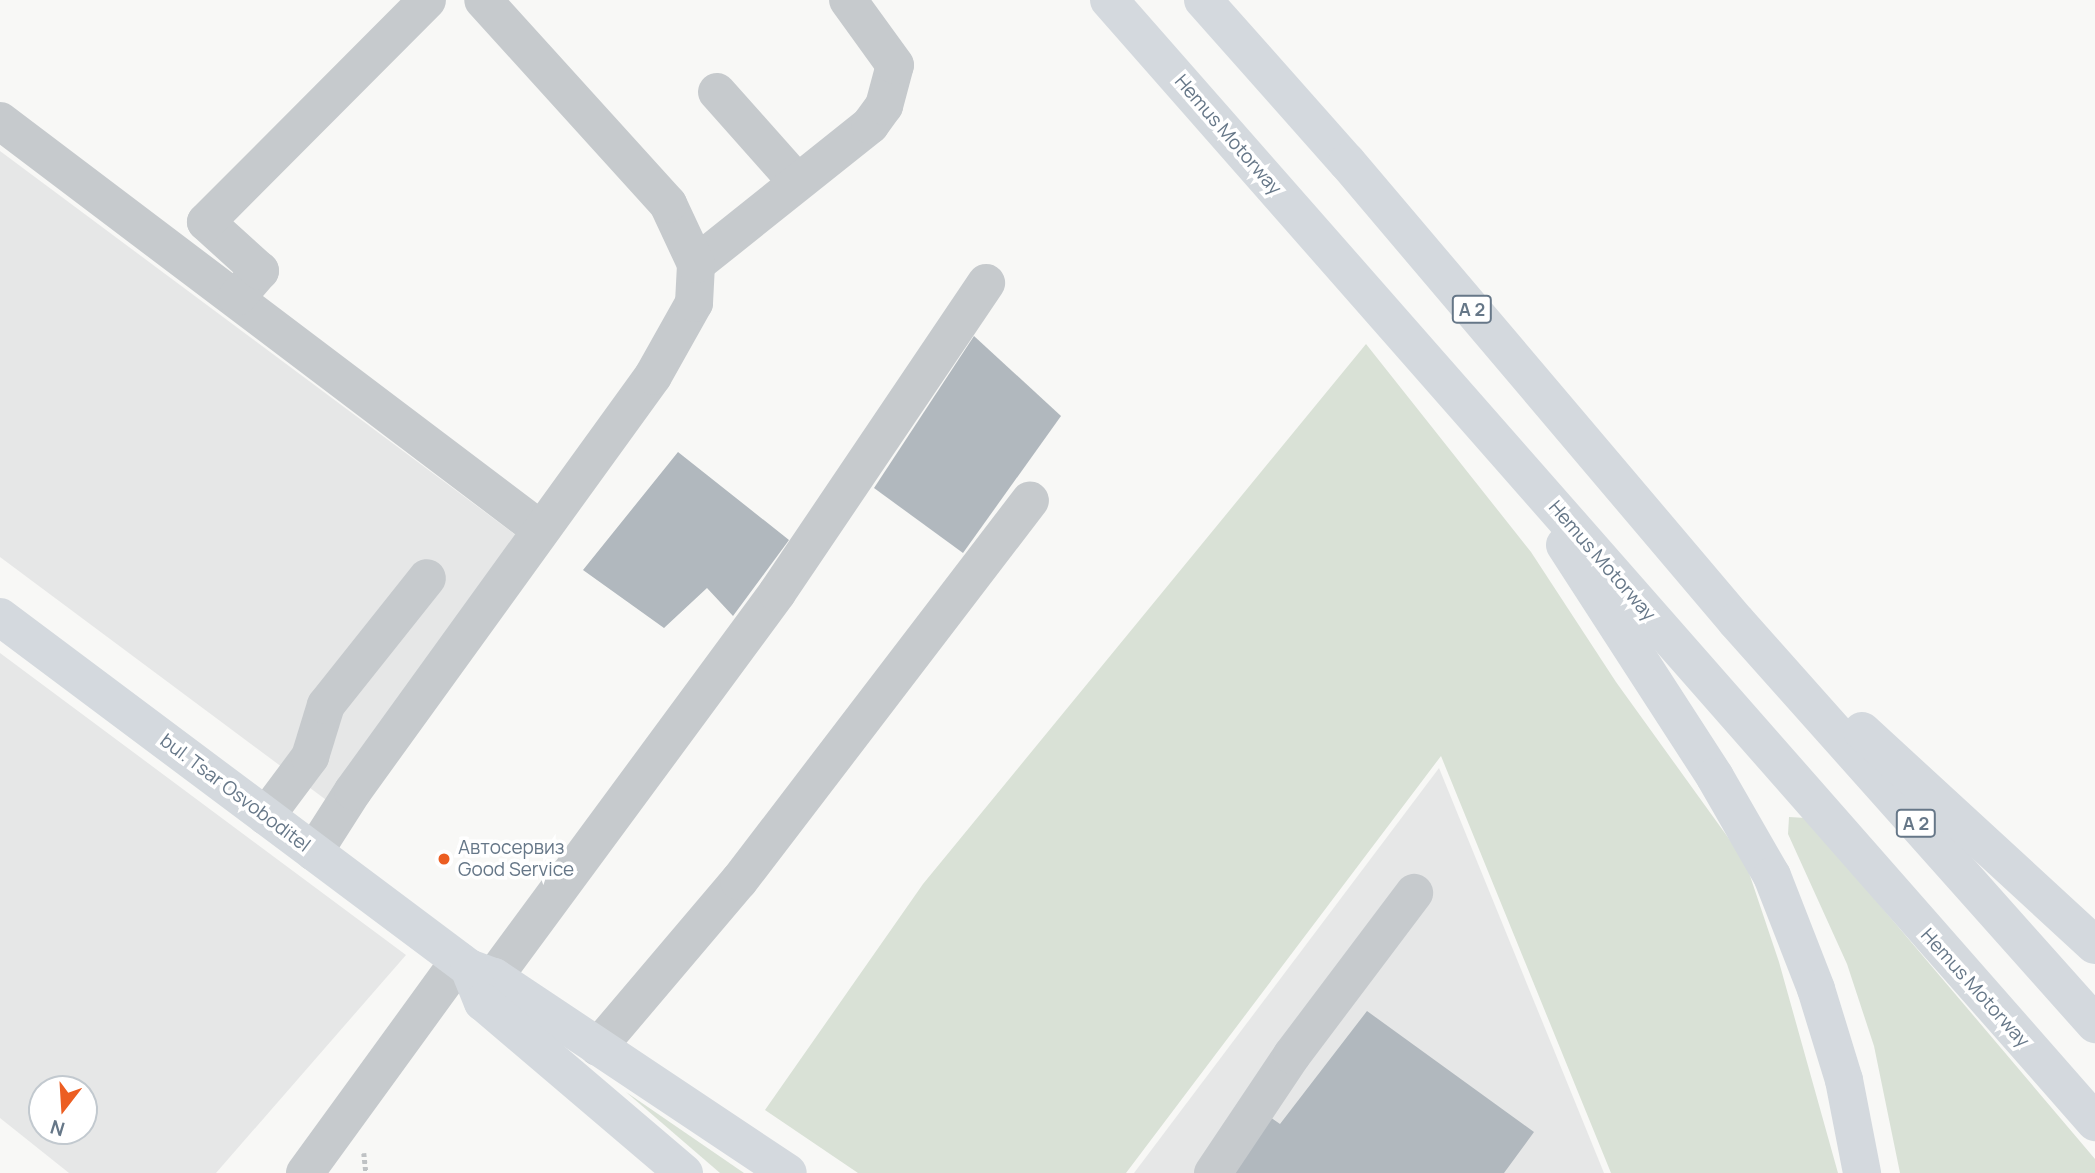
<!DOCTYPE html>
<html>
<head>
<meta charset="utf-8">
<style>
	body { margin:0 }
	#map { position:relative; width:2095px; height:1173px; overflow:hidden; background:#f8f8f6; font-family:Manrope,sans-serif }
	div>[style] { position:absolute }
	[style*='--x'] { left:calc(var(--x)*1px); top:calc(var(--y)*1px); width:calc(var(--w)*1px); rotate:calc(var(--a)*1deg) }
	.built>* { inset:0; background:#e6e7e7 }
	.green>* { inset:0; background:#d9e1d6 }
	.building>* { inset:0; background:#b1b8be }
	.path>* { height:4.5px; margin-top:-2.25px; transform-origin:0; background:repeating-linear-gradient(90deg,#bfc2c4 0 3.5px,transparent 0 7px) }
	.minor>* { height:38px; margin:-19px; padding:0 19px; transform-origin:19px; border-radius:19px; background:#c6cacd }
	.major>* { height:38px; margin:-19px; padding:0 19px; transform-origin:19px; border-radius:19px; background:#d4d9de }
	.highway>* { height:38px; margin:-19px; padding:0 19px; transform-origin:19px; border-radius:19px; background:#d4d9de }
	.dots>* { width:19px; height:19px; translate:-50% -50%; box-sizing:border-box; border:4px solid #fff; border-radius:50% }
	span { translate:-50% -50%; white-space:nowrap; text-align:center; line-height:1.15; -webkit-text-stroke:7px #fff; paint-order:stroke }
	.shield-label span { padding:2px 5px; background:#fff; border:2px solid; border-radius:5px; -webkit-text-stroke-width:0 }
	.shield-label { font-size:18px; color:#678; font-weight:700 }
	.street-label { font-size:19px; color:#678 }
	.poi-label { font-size:19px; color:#678 }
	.left { translate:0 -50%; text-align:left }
	.north { position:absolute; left:28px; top:1075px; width:70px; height:70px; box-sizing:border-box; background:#fff; border:2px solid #c2c9cf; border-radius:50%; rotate:197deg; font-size:19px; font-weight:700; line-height:28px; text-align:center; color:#678 }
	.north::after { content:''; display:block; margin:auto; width:24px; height:32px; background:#ec5e22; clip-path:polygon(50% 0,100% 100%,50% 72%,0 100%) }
</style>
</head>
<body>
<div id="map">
	<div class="built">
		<div style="clip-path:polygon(0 151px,536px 550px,341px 811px,0 557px)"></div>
		<div style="clip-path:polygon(evenodd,0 653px,406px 955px,216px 1173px,69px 1173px,0 1118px,0 653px,42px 1089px,84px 1089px,84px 1131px,42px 1131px,42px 1089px)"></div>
		<div style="clip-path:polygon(1439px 768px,1604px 1173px,1134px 1173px)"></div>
	</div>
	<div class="green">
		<div style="clip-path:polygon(1366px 344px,1531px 552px,1616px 682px,1745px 861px,1779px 962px,1838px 1173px,1611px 1173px,1441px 756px,1126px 1173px,858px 1173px,765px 1110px,923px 884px)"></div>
		<div style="clip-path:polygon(1789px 817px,1806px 818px,2095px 1159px,2095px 1173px,1900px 1173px,1874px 1046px,1847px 964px,1788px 834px)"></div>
		<div style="clip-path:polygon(626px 1092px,744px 1173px,720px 1173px)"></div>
	</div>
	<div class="building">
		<div style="clip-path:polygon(974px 336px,1061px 416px,963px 553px,874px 488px)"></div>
		<div style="clip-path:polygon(678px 452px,789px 540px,733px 616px,707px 588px,664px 628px,583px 570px)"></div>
		<div style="clip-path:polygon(1367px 1011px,1534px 1132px,1504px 1173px,1227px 1173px,1270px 1117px,1280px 1124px)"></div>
	</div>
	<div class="path">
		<div style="--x:364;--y:1153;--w:20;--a:84"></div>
	</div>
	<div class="minor">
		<div style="--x:717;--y:92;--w:120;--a:48.4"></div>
		<div style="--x:0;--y:121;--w:678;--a:37.09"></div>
		<div style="--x:696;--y:264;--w:223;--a:-38.6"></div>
		<div style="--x:870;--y:125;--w:24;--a:-54"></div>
		<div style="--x:884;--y:106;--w:42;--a:-75"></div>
		<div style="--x:895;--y:65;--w:80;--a:-125.9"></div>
		<div style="--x:237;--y:297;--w:35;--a:-49"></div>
		<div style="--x:260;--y:271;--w:73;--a:-137.8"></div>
		<div style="--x:206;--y:222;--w:313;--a:-45.1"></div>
		<div style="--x:266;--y:816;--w:74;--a:-53.3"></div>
		<div style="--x:310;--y:757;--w:54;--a:-72.9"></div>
		<div style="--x:326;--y:705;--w:162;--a:-51.5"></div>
		<div style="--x:314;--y:852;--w:72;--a:-57.4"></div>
		<div style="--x:353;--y:791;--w:512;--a:-54.14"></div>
		<div style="--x:653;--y:376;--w:84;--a:-60.7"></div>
		<div style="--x:694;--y:303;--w:39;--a:-87"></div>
		<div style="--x:696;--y:264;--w:66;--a:-115"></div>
		<div style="--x:668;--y:204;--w:275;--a:-132.2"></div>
		<div style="--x:494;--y:977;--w:477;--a:-53.6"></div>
		<div style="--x:777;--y:593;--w:374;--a:-56"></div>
		<div style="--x:598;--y:1047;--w:218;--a:-49.7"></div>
		<div style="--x:739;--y:881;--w:479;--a:-52.6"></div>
		<div style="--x:305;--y:1173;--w:262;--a:-54"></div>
		<div style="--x:1213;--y:1173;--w:142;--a:-56.2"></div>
		<div style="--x:1292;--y:1055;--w:203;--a:-53"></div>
	</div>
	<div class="major">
		<div style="--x:0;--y:617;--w:586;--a:36.81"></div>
		<div style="--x:469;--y:968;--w:27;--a:20"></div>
		<div style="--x:494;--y:977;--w:353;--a:33.7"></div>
		<div style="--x:469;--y:968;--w:37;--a:68"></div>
		<div style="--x:483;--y:1002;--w:264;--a:40.4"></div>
	</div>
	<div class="highway">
		<div style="--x:1109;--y:0;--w:1494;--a:48.69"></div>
		<div style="--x:1203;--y:0;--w:217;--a:48.4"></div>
		<div style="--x:1347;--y:162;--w:602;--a:49.72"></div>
		<div style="--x:1736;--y:621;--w:540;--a:48.3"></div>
		<div style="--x:1565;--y:545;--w:276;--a:57.1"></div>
		<div style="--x:1715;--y:777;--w:114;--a:60.1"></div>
		<div style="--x:1772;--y:876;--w:121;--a:68.7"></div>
		<div style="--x:1816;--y:989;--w:95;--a:72.9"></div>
		<div style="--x:1844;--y:1080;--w:95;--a:79"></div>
		<div style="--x:1862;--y:731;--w:316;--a:42.6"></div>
	</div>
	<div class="dots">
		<div style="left:444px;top:859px;background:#ec5e22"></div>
	</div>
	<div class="shield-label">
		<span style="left:1472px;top:309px">A 2</span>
		<span style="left:1916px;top:823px">A 2</span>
	</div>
	<div class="street-label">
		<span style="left:1228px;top:135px;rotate:49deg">Hemus Motorway</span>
		<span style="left:1602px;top:561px;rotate:49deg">Hemus Motorway</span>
		<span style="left:235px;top:793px;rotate:37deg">bul. Tsar Osvoboditel</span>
		<span style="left:1975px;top:988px;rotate:48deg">Hemus Motorway</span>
	</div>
	<div class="poi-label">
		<span class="left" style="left:458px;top:859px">Автосервиз<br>Good Service</span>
	</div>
	<div class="north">N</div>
</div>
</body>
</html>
